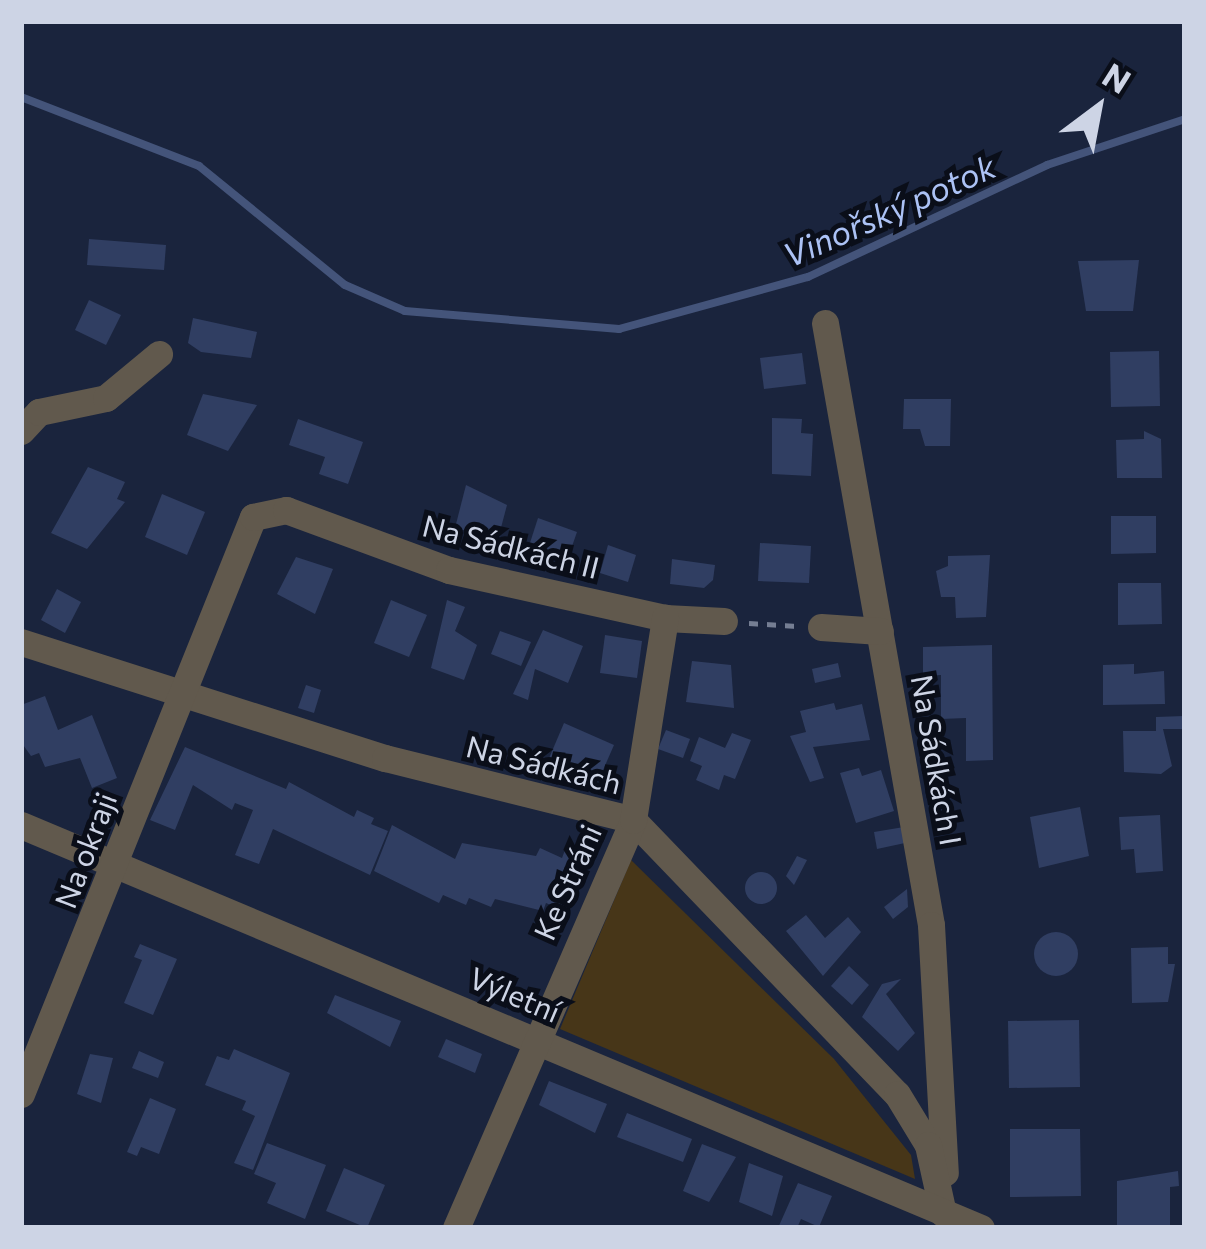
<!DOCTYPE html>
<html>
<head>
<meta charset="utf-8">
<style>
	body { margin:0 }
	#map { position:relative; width:1206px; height:1249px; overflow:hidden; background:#1a243d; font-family:Commissioner,sans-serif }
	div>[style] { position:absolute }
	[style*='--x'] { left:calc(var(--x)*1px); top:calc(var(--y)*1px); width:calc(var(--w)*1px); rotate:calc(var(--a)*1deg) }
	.green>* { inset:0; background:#473618 }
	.stream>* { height:8px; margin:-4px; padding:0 4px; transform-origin:4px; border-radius:4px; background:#44547a }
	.building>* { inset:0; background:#303e62 }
	.round { border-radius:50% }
	.path>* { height:4.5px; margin-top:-2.25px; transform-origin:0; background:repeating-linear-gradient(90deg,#757e93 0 9px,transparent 0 18px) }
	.minor>* { height:27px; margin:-13.5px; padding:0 13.5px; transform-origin:13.5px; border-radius:13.5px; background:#61594d }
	span { translate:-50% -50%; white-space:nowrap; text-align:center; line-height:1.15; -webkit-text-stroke:10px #0a0e19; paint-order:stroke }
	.street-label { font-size:30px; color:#cdd4e5 }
	.water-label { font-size:33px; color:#acc2f5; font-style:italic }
	.frame { position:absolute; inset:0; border:24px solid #cdd4e5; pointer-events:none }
	.north { position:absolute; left:1038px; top:48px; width:120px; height:120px; -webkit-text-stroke:9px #0a0e19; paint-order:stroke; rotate:32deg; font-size:33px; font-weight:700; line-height:48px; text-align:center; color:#cdd4e5 }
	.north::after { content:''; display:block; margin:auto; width:42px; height:54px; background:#cdd4e5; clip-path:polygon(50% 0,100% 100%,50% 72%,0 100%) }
</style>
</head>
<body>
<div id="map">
	<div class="green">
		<div style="clip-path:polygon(631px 860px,834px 1059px,911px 1155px,915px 1179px,560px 1029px)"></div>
	</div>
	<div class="stream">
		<div style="--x:21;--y:97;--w:191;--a:21.2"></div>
		<div style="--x:199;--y:166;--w:188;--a:39.2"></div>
		<div style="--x:345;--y:285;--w:65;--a:23.4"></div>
		<div style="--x:405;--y:311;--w:215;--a:4.8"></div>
		<div style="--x:619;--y:329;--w:196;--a:-15.4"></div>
		<div style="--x:808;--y:277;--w:264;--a:-25.1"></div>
		<div style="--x:1047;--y:165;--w:145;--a:-18.4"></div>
	</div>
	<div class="building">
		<div style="clip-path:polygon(89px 239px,166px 245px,164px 270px,87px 265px)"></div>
		<div style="clip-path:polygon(1139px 260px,1133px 311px,1086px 311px,1078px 261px)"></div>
		<div style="clip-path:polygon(89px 300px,121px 315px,106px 345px,75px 330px)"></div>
		<div style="clip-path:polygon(193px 318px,257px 332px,251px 358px,201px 352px,188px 343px)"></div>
		<div style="clip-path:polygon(1159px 351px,1160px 406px,1111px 407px,1110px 352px)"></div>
		<div style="clip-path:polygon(802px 353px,806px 384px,764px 389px,760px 358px)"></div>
		<div style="clip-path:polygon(203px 394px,257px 405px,228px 451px,187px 435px)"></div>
		<div style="clip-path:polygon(904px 399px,951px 399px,950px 446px,925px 446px,920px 429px,903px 429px)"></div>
		<div style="clip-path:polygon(772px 418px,802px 419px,801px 433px,813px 434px,811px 476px,772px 474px)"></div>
		<div style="clip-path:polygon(298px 419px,363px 442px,348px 484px,319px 474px,325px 457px,289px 445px)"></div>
		<div style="clip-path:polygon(1144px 431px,1161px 439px,1162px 478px,1117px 478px,1116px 440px,1144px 439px)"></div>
		<div style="clip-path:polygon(88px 467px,125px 482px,117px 499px,125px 502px,87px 549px,51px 533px)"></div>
		<div style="clip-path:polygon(466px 485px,507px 505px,498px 539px,455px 528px)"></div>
		<div style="clip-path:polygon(162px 494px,205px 512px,187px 555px,145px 537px)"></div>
		<div style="clip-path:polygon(1111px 516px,1156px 516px,1156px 553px,1111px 554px)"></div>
		<div style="clip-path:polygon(538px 518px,577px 532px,569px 555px,559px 560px,528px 549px)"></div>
		<div style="clip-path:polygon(760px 543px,811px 546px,809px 583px,758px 581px)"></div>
		<div style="clip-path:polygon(608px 545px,636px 555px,628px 582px,600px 573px)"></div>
		<div style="clip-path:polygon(990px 555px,986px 617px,956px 618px,955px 597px,941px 597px,936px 571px,948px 566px,948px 556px)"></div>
		<div style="clip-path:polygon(296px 557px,333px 569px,315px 614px,277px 594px)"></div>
		<div style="clip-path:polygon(672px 559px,715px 565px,713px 580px,704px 588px,670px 584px)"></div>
		<div style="clip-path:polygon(1118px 583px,1161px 583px,1162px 624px,1118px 625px)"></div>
		<div style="clip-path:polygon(57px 589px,81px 602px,65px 633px,41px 620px)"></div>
		<div style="clip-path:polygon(391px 600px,427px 615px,409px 657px,374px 643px)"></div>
		<div style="clip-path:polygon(447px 600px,465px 607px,455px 631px,477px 645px,464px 680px,431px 668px)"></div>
		<div style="clip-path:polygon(543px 630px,583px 646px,568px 683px,535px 669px,528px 700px,513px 694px)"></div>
		<div style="clip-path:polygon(500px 631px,531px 642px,521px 666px,491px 654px)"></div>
		<div style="clip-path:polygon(605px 635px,642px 641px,637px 678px,600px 673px)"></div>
		<div style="clip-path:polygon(992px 645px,993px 760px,966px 761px,966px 718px,941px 719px,941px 675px,923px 676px,923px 647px)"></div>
		<div style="clip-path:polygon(692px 661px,731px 665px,734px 708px,686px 702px)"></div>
		<div style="clip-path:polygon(838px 663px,841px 677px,815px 683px,812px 669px)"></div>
		<div style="clip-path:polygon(1134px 664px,1134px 674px,1164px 671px,1165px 704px,1103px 705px,1103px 665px)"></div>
		<div style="clip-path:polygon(306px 685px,321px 690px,314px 713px,298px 708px)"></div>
		<div style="clip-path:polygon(45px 696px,58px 730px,92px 715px,117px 778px,92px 788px,80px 758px,45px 767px,39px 753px,31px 756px,21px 742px,21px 705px)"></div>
		<div style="clip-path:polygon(834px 703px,836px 710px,862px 704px,870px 740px,813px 747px,824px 778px,810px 782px,790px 736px,806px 732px,800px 711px)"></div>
		<div style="clip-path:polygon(1184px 716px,1184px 729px,1163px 729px,1172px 766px,1161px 774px,1124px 772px,1123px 731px,1156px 731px,1156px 717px)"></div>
		<div style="clip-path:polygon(564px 723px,614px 745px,597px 784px,547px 763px)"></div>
		<div style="clip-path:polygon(666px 730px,690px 739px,683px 758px,658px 749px)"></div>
		<div style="clip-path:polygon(732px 733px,751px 740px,735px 779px,724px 775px,719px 790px,696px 780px,702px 766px,690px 761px,699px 737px,725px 748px)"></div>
		<div style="clip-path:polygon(185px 747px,286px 789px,289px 782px,354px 817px,357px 810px,374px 818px,371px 824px,388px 831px,370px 875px,273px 829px,259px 864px,235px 855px,253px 810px,235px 803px,232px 810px,193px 785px,175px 830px,150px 820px)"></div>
		<div style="clip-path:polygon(859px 768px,862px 776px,881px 770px,894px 811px,856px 823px,840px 773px)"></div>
		<div style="clip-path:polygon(1080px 807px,1089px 856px,1039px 868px,1030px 817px)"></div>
		<div style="clip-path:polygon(1160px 815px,1163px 871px,1136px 873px,1134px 849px,1121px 850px,1119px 817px)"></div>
		<div style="clip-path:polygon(392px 825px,455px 859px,462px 843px,536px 856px,540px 848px,562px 858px,565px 850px,589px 861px,569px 913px,546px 903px,543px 911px,495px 899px,491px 907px,469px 898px,466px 905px,443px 895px,439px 903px,374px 871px)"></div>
		<div style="clip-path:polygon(904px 827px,905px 843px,877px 849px,874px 832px)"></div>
		<div style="clip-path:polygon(797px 856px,807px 860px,794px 885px,786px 876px)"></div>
		<div class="round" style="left:745px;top:872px;width:32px;height:32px"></div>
		<div style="clip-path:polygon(907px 889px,908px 907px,893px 919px,884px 907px)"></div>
		<div style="clip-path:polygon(806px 915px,825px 938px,848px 917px,861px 932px,823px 976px,786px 931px)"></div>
		<div class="round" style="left:1034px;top:932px;width:44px;height:44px"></div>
		<div style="clip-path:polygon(140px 944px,177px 959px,153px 1015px,124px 1003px,142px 960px,134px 957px)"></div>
		<div style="clip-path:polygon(1168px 947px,1168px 964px,1175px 964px,1168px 1002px,1132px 1003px,1131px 948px)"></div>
		<div style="clip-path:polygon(849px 966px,869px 985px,852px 1005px,831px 986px)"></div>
		<div style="clip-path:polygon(901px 979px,886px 994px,915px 1033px,898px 1051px,862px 1017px,882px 984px)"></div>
		<div style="clip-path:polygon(335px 995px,401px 1021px,390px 1047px,327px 1013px)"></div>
		<div style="clip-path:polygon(1079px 1020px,1080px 1087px,1009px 1088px,1008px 1021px)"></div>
		<div style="clip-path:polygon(446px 1039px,482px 1054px,475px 1073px,438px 1057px)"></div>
		<div style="clip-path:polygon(234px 1049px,290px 1073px,253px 1170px,234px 1163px,255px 1116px,242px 1110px,246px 1101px,205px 1085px,217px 1056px,229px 1060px)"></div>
		<div style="clip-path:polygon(139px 1051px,164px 1062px,158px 1078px,132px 1068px)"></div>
		<div style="clip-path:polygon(90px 1054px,113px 1058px,101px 1103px,77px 1094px)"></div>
		<div style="clip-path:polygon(549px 1081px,607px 1104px,595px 1133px,539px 1105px)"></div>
		<div style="clip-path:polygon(150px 1098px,176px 1109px,159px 1154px,141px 1147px,137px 1156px,127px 1152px)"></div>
		<div style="clip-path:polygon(627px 1113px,692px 1139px,683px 1162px,617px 1137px)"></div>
		<div style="clip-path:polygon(1010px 1129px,1080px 1129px,1081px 1196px,1010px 1197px)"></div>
		<div style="clip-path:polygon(267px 1143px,326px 1165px,305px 1219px,267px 1203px,276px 1183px,254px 1174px)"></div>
		<div style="clip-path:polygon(702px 1144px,736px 1157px,709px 1202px,683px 1191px)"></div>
		<div style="clip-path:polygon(749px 1163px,783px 1176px,772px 1216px,739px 1202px)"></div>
		<div style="clip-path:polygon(344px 1168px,385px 1185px,367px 1228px,326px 1211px)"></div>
		<div style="clip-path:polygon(1178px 1171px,1179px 1186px,1170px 1187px,1170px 1227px,1117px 1228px,1117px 1181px)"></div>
		<div style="clip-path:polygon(798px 1183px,832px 1196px,819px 1227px,801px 1219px,797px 1228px,778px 1228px)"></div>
	</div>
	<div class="path">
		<div style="--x:749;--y:623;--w:48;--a:3.6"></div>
	</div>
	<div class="minor">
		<div style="--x:825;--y:323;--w:611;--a:80.01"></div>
		<div style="--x:931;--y:925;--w:248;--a:86.8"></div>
		<div style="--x:21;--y:431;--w:26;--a:-47"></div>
		<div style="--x:39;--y:412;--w:68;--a:-11.8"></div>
		<div style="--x:106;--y:398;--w:69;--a:-39.7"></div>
		<div style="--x:821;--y:627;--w:59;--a:3.9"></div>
		<div style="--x:21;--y:642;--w:382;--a:17.7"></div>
		<div style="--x:385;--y:758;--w:256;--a:14"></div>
		<div style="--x:633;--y:820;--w:380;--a:46.1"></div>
		<div style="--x:897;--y:1094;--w:60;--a:58.7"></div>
		<div style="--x:928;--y:1145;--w:70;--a:77.6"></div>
		<div style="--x:21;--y:825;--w:1041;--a:22.77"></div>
		<div style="--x:21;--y:1094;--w:622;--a:-68.1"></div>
		<div style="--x:253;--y:517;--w:34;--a:-12"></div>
		<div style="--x:286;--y:510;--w:174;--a:20.2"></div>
		<div style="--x:449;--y:570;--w:221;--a:12.5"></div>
		<div style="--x:665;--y:618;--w:59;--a:2.9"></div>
		<div style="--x:456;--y:1228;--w:445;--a:-66.5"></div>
		<div style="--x:633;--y:820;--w:205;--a:-81"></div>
	</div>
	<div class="street-label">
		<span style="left:511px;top:546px;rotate:14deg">Na Sádkách II</span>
		<span style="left:937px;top:760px;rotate:80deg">Na Sádkách I</span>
		<span style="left:544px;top:764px;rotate:14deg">Na Sádkách</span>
		<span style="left:85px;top:850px;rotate:-69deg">Na okraji</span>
		<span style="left:567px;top:882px;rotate:-66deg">Ke Stráni</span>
		<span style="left:515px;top:994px;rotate:23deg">Výletní</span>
	</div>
	<div class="water-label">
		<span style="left:889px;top:210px;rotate:-24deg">Vinořský potok</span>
	</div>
	<div class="frame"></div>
	<div class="north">N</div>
</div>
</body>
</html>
